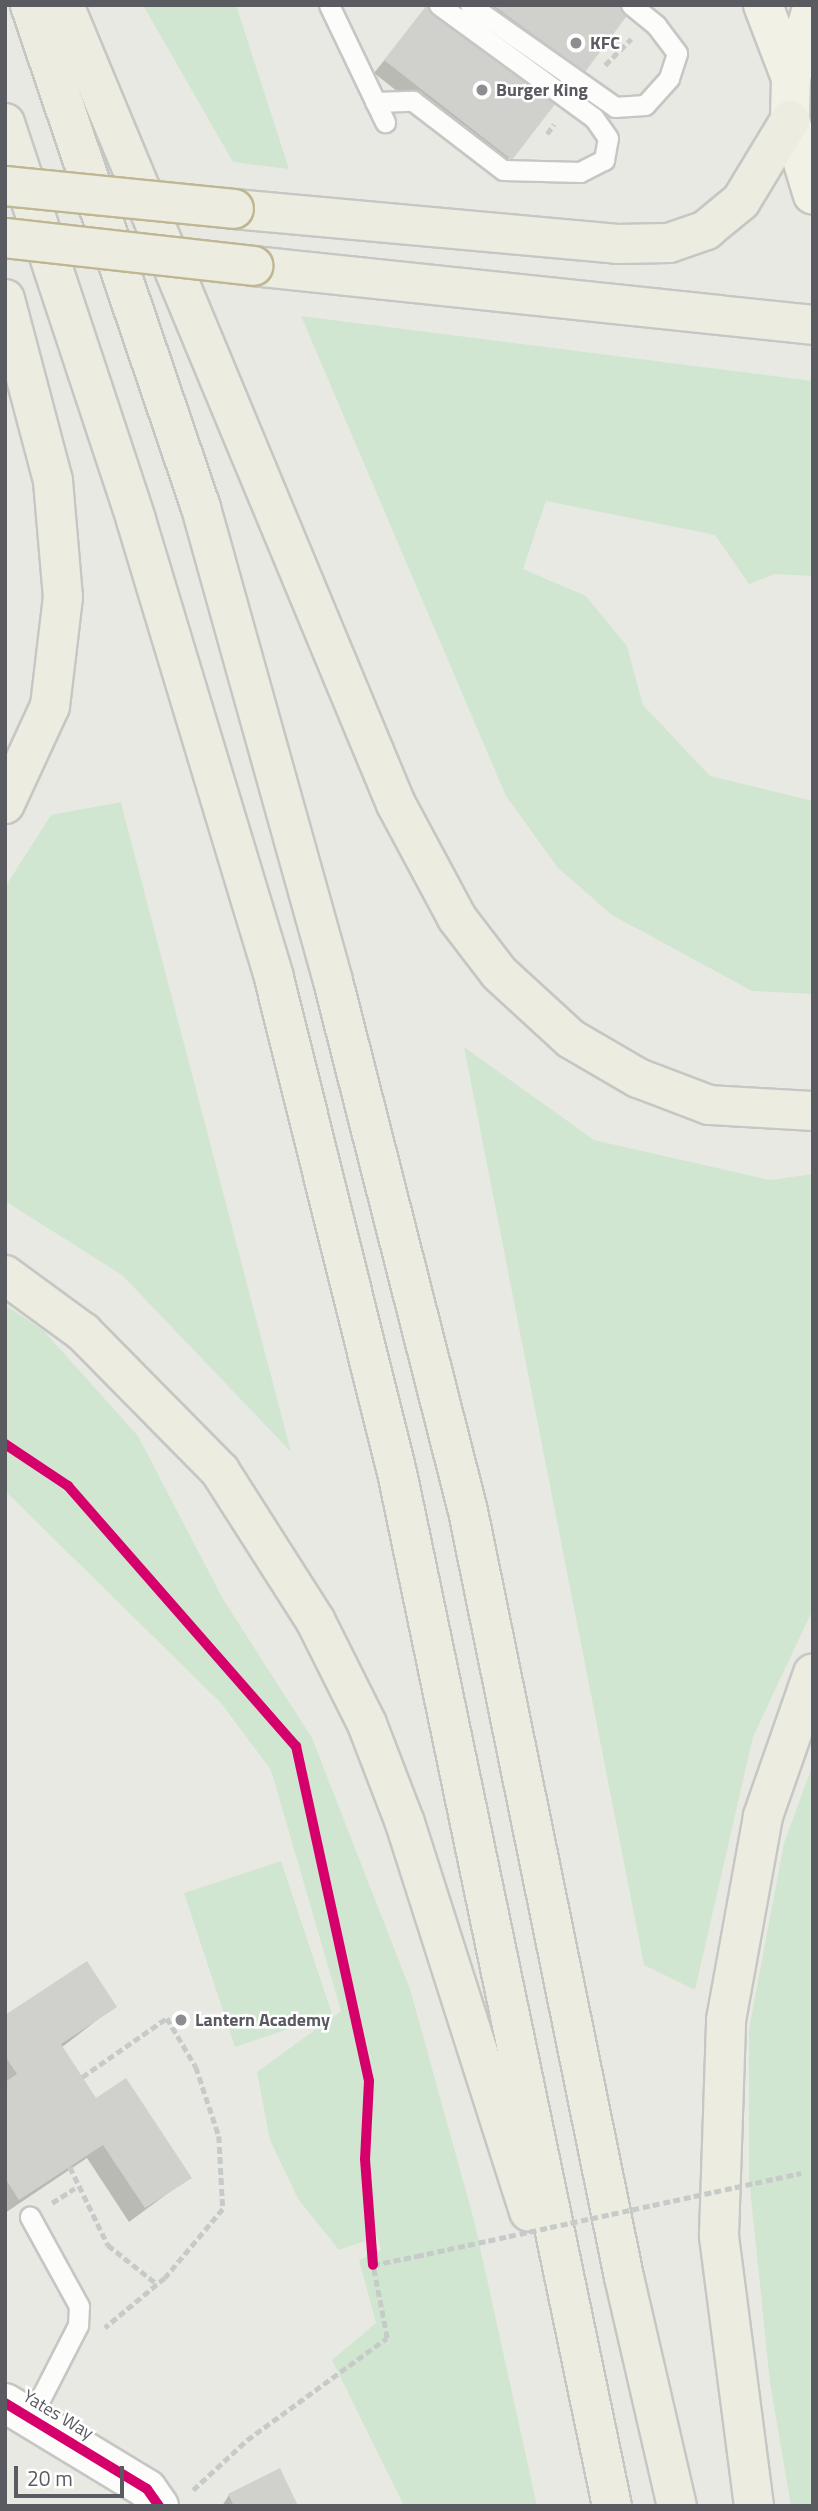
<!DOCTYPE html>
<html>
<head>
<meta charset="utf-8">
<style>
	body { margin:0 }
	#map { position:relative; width:818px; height:2511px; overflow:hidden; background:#e9e9e3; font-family:"Titillium Web",sans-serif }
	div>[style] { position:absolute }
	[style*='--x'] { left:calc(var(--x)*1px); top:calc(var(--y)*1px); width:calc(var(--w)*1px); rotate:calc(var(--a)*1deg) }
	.green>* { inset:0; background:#d1e6d1 }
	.shadow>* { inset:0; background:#0003 }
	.building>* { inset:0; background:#d0d0cd }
	.path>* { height:4.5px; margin-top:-2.25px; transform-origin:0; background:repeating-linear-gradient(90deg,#c6cbc9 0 7px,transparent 0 10.5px) }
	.roads { filter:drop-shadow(2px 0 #c6c7c5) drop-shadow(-2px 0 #c6c7c5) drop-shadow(0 2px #c6c7c5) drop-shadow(0 -2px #c6c7c5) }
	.lane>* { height:19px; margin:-9.5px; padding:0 9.5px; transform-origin:9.5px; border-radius:9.5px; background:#fcfcfb }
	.street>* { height:38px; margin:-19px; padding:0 19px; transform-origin:19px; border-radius:19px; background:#fcfcfb }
	.primary>* { height:38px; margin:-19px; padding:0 19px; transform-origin:19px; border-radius:19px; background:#f2f1e6 }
	.highway>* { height:38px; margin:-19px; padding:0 19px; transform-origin:19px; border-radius:19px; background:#edece0 }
	.path-bridge>* { height:4.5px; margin-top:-2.25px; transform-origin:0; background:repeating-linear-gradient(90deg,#c6cbc9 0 7px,transparent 0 10.5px) }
	.bridges { filter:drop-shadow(2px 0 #bfb792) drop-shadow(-2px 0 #bfb792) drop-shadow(0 2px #bfb792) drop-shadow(0 -2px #bfb792) }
	.highway-bridge>* { height:38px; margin:-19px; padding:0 19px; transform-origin:19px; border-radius:19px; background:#edece0 }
	.cycleway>* { height:10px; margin:-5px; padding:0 5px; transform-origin:5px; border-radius:5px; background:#d6006c }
	.dots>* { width:19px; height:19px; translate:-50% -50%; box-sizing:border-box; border:4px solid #fff; border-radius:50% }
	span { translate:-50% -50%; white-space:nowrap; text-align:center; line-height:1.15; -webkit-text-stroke:5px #fff; paint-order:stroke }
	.poi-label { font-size:18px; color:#595b61; font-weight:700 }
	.left { translate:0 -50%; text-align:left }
	.street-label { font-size:18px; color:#595b61 }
	.frame { position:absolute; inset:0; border:7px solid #595b61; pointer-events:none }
	.scale { position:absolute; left:14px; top:2466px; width:110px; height:32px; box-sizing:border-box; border:4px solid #595b61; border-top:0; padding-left:9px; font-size:21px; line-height:24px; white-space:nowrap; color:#595b61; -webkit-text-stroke:5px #fff; paint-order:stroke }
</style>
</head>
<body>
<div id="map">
	<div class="green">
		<div style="clip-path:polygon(143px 5px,236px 5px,289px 169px,233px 162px)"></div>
		<div style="clip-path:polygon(301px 316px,813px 381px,813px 576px,775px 574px,749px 584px,715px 535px,546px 501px,523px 569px,586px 596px,627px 646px,643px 705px,710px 776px,813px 801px,813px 994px,752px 991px,612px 915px,558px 868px,506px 796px)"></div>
		<div style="clip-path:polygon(121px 802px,121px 803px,291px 1452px,122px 1275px,5px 1201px,5px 887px,51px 815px)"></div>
		<div style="clip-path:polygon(464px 1047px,594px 1140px,770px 1180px,813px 1174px,813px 1609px,753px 1737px,695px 1990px,644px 1965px)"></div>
		<div style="clip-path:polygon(5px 1305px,43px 1330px,138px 1436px,223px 1599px,312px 1738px,410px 1989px,474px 2220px,537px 2506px,404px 2506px,332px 2360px,376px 2323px,359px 2260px,381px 2250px,377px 2237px,339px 2250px,298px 2199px,270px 2140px,257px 2072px,341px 2011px,271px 1770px,221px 1703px,5px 1491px)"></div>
		<div style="clip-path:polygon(813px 1764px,813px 2506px,791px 2506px,770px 2383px,749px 2178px,749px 2029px,784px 1843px)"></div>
		<div style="clip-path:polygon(281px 1861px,332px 2014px,235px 2047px,184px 1893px)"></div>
	</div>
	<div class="shadow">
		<div style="clip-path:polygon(429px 5px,554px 104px,498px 171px,374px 73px)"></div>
		<div style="clip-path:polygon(465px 5px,616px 5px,626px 13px,571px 83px)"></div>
		<div style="clip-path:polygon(114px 2007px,61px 2048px,96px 2100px,190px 2177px,129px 2222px,87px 2158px,5px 2213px,5px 2017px)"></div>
		<div style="clip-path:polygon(229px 2495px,297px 2506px,222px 2506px)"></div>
	</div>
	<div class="building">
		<div style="clip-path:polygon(427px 5px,556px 103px,512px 160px,384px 60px)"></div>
		<div style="clip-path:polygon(493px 5px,619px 5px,629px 13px,585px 72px)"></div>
		<div style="clip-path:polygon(87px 1961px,117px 2007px,61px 2044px,96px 2098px,126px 2078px,192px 2178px,145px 2208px,103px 2145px,19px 2200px,5px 2178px,5px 2082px,17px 2074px,5px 2056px,5px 2015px)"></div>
		<div style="clip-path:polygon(280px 2468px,298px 2506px,234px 2506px,228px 2494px)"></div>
	</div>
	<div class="path">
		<div style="--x:605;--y:65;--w:37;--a:-45"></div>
		<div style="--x:547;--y:134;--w:12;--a:-55"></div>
		<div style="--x:82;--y:2077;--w:103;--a:-34.8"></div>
		<div style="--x:167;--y:2018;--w:57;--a:59.4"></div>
		<div style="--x:196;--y:2067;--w:73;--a:71.6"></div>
		<div style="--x:219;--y:2136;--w:73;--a:86.9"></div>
		<div style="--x:223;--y:2209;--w:90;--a:130"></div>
		<div style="--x:165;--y:2278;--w:78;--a:140.2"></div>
		<div style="--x:70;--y:2167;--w:87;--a:64"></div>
		<div style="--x:108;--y:2245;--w:63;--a:38.5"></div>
		<div style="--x:52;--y:2203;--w:27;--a:-33"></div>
		<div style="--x:193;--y:2490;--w:74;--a:-42.8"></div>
		<div style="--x:247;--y:2440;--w:173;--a:-36.1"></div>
		<div style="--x:387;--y:2338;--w:74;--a:-100.9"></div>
		<div style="--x:373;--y:2265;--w:45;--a:-11.6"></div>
	</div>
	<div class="roads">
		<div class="lane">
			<div style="--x:329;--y:5;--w:130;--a:64.4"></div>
			<div style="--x:470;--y:5;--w:177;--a:35.1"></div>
			<div style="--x:615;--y:107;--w:30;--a:-4"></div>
			<div style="--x:645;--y:105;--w:36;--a:-48"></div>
			<div style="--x:669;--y:78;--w:26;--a:-72"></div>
			<div style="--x:677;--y:53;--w:35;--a:-127"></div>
			<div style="--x:656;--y:25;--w:32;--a:-141"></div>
			<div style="--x:375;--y:102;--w:38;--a:-2"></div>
			<div style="--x:413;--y:101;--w:113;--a:37.5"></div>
			<div style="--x:503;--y:170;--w:77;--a:1.5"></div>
			<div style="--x:580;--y:172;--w:27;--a:-27"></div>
			<div style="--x:604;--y:160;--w:22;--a:-80"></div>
			<div style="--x:608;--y:138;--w:24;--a:-125"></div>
			<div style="--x:594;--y:118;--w:192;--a:-143.9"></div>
			<div style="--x:30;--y:2419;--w:106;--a:-62.9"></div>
			<div style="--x:78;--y:2325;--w:19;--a:-87"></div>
			<div style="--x:79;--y:2306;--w:102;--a:-118.8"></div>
		</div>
		<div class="street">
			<div style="--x:5;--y:2403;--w:166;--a:31.2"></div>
			<div style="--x:147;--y:2489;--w:21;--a:55"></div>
		</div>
		<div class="primary">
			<div style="--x:763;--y:5;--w:78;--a:69"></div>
			<div style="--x:813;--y:5;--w:76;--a:106.8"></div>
			<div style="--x:791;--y:78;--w:42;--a:91.4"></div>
			<div style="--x:790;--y:120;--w:78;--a:73"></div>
		</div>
		<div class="highway">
			<div style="--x:30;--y:5;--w:531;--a:71.22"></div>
			<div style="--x:201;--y:508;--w:491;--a:74.4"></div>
			<div style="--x:333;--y:981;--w:547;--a:75.71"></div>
			<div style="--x:468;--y:1511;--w:782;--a:78.49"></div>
			<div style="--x:624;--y:2277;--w:235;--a:77"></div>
			<div style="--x:64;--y:5;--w:865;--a:67.44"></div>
			<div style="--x:396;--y:804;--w:129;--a:61.8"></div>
			<div style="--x:457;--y:918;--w:69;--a:52.6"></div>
			<div style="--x:499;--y:973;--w:98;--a:42.5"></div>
			<div style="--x:571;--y:1039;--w:78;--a:30.2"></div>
			<div style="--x:638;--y:1078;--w:76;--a:20.8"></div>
			<div style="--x:709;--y:1105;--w:104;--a:3.3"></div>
			<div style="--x:5;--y:123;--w:418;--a:71.7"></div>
			<div style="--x:136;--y:520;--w:478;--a:73.2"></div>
			<div style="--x:274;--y:978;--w:514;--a:76.04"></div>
			<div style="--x:398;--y:1477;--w:1051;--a:78.25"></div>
			<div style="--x:234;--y:209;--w:385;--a:5.2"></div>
			<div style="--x:617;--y:244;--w:52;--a:-1.1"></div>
			<div style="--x:669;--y:243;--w:39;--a:-19"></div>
			<div style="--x:706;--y:230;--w:45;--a:-39.6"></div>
			<div style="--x:741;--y:201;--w:95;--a:-58.8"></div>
			<div style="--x:253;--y:266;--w:563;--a:6.01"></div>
			<div style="--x:5;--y:299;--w:188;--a:75.2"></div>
			<div style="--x:53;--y:481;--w:116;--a:85.1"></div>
			<div style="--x:63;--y:597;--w:110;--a:96.8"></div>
			<div style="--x:50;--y:706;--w:108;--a:114.7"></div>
			<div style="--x:5;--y:1275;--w:97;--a:36.2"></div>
			<div style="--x:83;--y:1332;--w:195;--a:45.4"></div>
			<div style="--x:220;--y:1471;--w:177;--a:57.5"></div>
			<div style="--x:315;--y:1620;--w:116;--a:63.4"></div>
			<div style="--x:367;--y:1724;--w:106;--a:69"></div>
			<div style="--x:405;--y:1823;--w:408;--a:72.3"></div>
			<div style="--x:754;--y:2506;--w:273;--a:-97.4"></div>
			<div style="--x:719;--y:2235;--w:215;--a:-88.1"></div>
			<div style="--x:726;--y:2020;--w:207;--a:-79.7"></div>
			<div style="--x:763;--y:1816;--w:151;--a:-70.7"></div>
		</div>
	</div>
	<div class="path-bridge">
		<div style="--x:417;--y:2256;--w:393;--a:-12.2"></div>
	</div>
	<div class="bridges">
		<div class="highway-bridge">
			<div style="--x:5;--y:186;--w:230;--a:5.7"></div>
			<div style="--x:5;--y:238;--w:250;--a:6.4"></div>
		</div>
	</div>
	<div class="cycleway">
		<div style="--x:5;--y:1444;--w:76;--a:33.7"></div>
		<div style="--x:68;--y:1486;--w:346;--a:48.8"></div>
		<div style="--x:296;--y:1746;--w:343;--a:77.7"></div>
		<div style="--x:369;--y:2081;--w:78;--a:92.9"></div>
		<div style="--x:365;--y:2159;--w:106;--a:85.7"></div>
		<div style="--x:5;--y:2403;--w:166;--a:31.2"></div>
		<div style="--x:147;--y:2489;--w:21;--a:55"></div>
	</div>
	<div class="dots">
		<div style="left:576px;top:43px;background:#8b8d8e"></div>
		<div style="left:482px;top:90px;background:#8b8d8e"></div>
		<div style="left:181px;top:2020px;background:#8b8d8e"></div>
	</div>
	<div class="poi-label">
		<span class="left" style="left:590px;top:43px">KFC</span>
		<span class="left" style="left:496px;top:90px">Burger King</span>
		<span class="left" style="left:195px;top:2020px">Lantern Academy</span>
	</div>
	<div class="street-label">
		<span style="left:58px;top:2415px;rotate:31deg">Yates Way</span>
	</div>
	<div class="frame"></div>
	<div class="scale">20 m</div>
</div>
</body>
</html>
